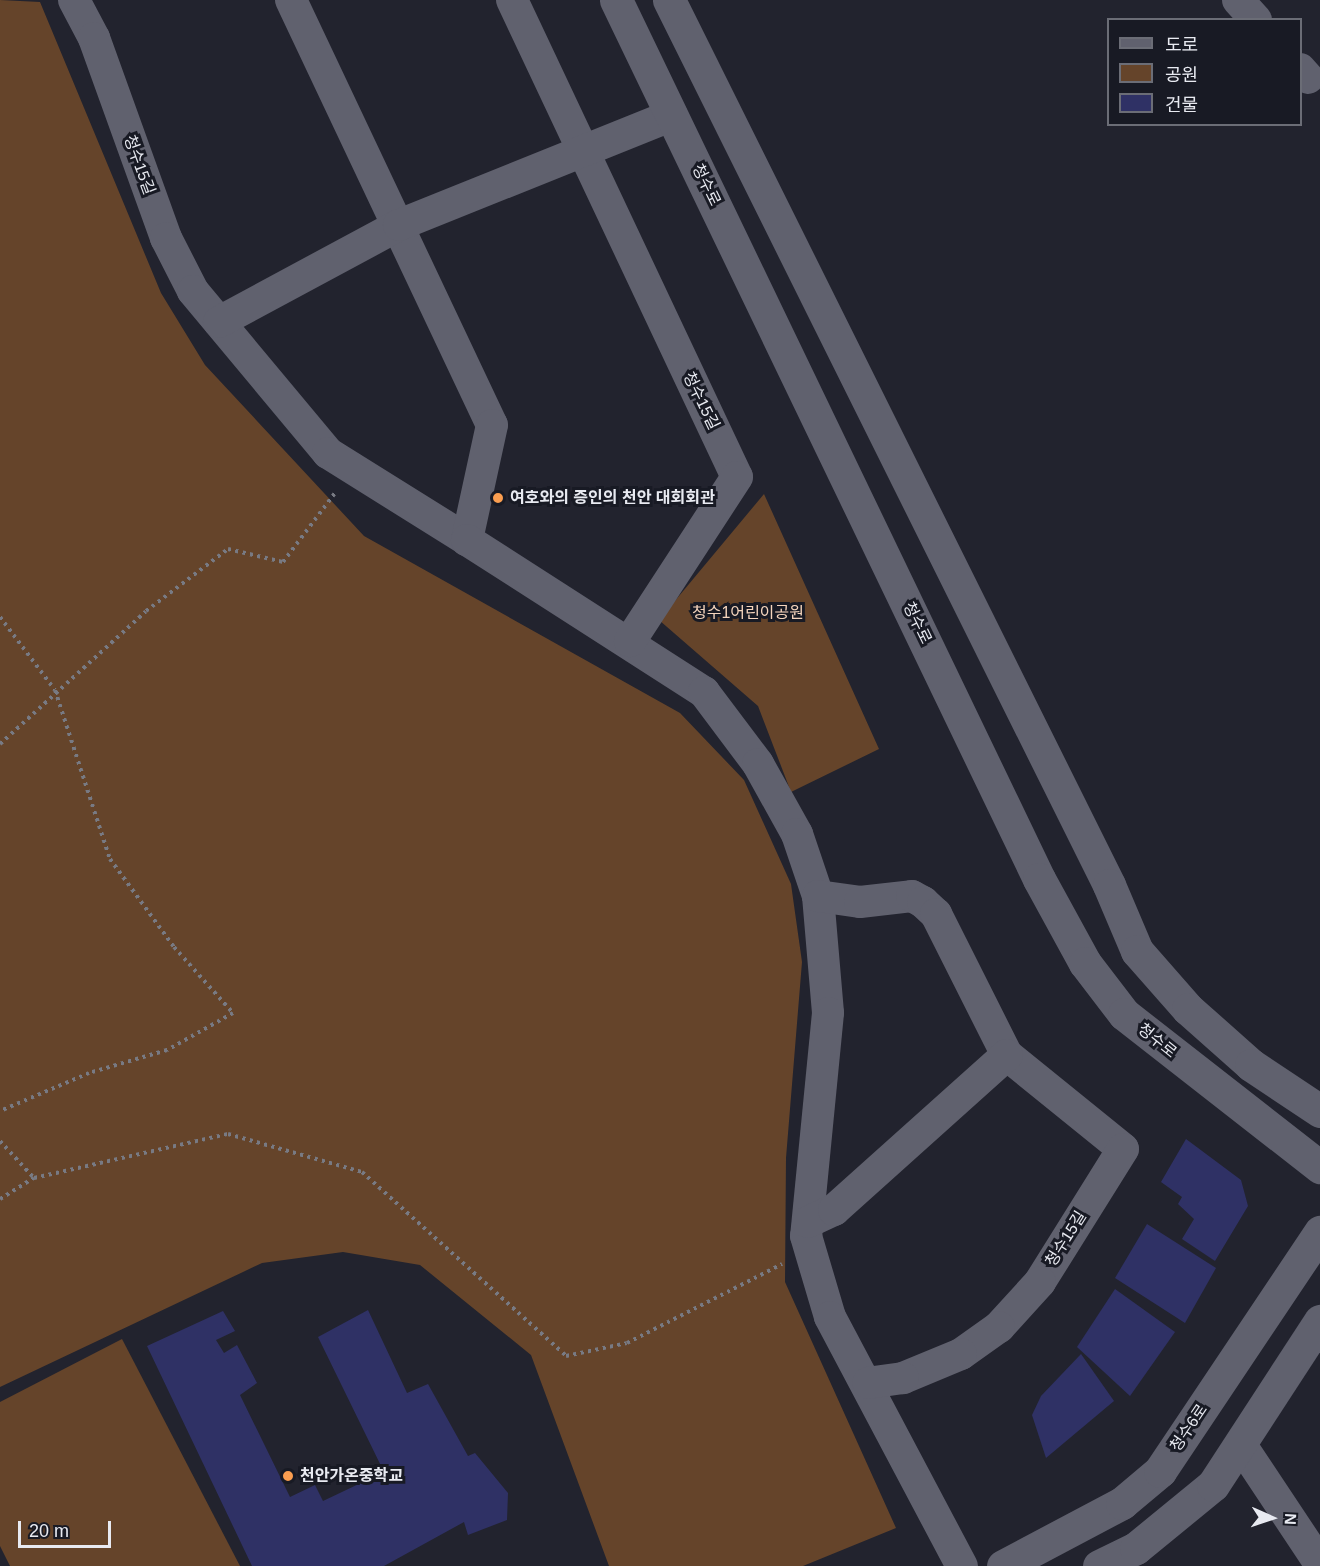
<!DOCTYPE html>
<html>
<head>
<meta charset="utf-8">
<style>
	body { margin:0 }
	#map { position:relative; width:1320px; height:1566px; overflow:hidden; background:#22232e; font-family:Arial,"Noto Sans KR",sans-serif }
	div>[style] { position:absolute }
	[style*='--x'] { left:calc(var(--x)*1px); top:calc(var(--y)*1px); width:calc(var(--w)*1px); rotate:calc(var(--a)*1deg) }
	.green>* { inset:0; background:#65442a }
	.building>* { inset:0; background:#2f3165 }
	.path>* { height:4px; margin-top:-2px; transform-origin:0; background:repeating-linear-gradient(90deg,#787a83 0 3px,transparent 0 7.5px) }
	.minor>* { height:32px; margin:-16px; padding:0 16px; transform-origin:16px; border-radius:16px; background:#60616e }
	.tertiary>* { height:33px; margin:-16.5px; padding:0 16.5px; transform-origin:16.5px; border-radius:16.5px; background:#60616e }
	.dots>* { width:16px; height:16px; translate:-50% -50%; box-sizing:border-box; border:3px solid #181a24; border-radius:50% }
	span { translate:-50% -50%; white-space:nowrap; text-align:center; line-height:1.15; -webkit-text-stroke:6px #181a24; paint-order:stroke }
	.street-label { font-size:16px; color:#e8eaf1 }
	.poi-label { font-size:16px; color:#e8eaf1; font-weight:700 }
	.left { translate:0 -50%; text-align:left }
	.park-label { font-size:16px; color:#f5d5bd }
	.legend { position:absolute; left:1107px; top:18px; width:195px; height:108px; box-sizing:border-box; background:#181a24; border:2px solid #6b6d76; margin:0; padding:8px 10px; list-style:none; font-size:18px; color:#e8eaf1 }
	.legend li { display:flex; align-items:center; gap:12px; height:30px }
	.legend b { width:30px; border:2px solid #6b6d76 }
	.north { position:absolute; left:1242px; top:1488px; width:60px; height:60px; -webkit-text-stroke:4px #181a24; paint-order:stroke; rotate:93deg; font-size:16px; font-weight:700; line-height:24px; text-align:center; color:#e8eaf1 }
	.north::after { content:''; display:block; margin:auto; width:21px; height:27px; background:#e8eaf1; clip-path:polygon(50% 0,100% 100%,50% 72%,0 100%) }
	.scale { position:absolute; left:18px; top:1521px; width:93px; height:27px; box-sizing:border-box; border:3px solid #e8eaf1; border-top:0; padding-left:8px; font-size:18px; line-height:21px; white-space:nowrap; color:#e8eaf1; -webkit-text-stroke:4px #181a24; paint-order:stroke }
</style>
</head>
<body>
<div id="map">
	<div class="green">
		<div style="clip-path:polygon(0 0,40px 2px,161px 293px,205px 365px,364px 536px,680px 713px,744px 780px,791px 884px,802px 962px,786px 1158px,785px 1282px,896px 1528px,803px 1566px,609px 1566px,531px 1355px,420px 1265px,343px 1252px,262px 1263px,0 1387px)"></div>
		<div style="clip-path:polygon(764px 494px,879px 749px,791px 792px,758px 706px,659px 620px)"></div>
		<div style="clip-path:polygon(122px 1339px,240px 1566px,10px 1566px,0 1546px,0 1402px)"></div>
	</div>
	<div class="building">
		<div style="clip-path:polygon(1186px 1139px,1241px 1180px,1248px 1206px,1215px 1261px,1182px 1239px,1194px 1219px,1178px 1204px,1182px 1197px,1161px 1182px)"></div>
		<div style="clip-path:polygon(1147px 1224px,1216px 1268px,1185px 1323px,1115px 1278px)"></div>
		<div style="clip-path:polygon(1115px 1289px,1175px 1332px,1130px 1396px,1077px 1347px)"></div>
		<div style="clip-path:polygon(368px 1310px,407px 1393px,428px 1384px,468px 1456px,475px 1453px,508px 1493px,507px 1520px,468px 1535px,464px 1522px,384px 1566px,252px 1566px,147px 1346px,223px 1311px,235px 1331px,216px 1340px,224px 1353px,237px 1345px,257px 1383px,240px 1395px,290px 1497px,315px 1485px,323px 1501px,384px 1472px,318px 1337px)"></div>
		<div style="clip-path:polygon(1081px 1354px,1114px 1401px,1046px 1458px,1032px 1415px,1041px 1396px)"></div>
	</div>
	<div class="path">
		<div style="--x:0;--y:617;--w:91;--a:53"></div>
		<div style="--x:55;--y:690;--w:178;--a:72"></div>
		<div style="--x:110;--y:859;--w:109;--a:54"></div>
		<div style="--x:174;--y:947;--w:89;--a:48.2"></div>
		<div style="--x:233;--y:1013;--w:76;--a:150.7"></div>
		<div style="--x:167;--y:1050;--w:81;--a:163.6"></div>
		<div style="--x:89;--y:1073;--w:97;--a:156.9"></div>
		<div style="--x:0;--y:744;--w:197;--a:-42.3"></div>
		<div style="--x:146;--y:611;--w:103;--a:-37.1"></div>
		<div style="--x:228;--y:549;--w:57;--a:13.3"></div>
		<div style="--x:283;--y:562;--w:86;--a:-53"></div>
		<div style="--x:0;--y:1141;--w:50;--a:47.4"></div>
		<div style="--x:0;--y:1199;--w:40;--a:-32"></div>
		<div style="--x:34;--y:1178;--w:199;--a:-12.8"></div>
		<div style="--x:228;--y:1134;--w:139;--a:15.8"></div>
		<div style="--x:362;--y:1172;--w:275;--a:42"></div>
		<div style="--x:566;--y:1356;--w:62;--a:-12"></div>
		<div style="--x:627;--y:1343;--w:174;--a:-27"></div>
	</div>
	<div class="minor">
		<div style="--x:74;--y:0;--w:43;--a:62.2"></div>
		<div style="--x:94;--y:38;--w:213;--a:70.2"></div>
		<div style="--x:166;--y:238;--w:59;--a:63"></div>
		<div style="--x:193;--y:291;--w:211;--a:50.2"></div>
		<div style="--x:328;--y:453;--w:164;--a:32"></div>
		<div style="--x:291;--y:0;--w:470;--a:64.7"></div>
		<div style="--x:492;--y:425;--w:118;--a:102.3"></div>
		<div style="--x:467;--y:540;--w:282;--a:32.7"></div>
		<div style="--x:704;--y:692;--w:90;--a:53.1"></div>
		<div style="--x:758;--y:764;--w:80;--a:60.9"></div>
		<div style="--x:797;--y:834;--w:65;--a:71.3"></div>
		<div style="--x:818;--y:896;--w:117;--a:85.1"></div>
		<div style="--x:828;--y:1013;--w:224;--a:95.6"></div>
		<div style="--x:806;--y:1236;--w:84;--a:73.5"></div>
		<div style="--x:830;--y:1317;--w:282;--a:62.1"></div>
		<div style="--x:512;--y:0;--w:527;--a:64.75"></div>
		<div style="--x:737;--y:477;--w:196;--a:123.1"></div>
		<div style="--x:1238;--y:0;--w:27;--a:48"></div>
		<div style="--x:1300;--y:69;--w:12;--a:48"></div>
		<div style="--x:219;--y:322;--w:204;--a:-28.3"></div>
		<div style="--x:399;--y:225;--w:294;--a:-21.9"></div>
		<div style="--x:818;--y:896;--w:42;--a:8.1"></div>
		<div style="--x:860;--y:902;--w:52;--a:-6.6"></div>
		<div style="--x:912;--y:896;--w:13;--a:29"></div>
		<div style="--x:923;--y:902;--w:18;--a:43"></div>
		<div style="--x:936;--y:914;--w:158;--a:63.3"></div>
		<div style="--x:1007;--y:1055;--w:149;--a:39"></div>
		<div style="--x:1123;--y:1149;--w:157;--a:122"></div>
		<div style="--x:1040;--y:1282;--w:61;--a:132.3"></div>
		<div style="--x:999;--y:1327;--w:47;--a:144.6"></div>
		<div style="--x:961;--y:1354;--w:63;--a:157.5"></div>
		<div style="--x:903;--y:1378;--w:35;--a:172"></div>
		<div style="--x:808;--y:1222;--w:29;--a:-25"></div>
		<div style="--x:834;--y:1210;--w:232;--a:-41.9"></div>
		<div style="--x:1241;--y:1445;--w:143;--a:56.4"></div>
	</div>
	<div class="tertiary">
		<div style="--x:616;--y:0;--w:975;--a:64.3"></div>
		<div style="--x:1039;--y:879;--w:96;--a:61.3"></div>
		<div style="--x:1085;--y:963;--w:64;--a:52.6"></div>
		<div style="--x:1124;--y:1014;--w:249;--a:38"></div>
		<div style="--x:669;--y:0;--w:988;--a:63.56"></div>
		<div style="--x:1109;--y:885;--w:72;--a:67"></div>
		<div style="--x:1137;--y:951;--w:77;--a:48.7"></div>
		<div style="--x:1188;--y:1009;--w:84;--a:41.6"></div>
		<div style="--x:1251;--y:1065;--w:83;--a:33.7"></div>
		<div style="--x:1003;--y:1566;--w:135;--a:-27.9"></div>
		<div style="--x:1122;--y:1503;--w:50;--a:-40.1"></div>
		<div style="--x:1160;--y:1471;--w:288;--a:-56.2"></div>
		<div style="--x:1099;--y:1566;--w:41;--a:-25.9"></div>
		<div style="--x:1136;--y:1548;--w:99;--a:-39.3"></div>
		<div style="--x:1213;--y:1485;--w:196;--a:-56.9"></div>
	</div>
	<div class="dots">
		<div style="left:498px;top:498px;background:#fb9e50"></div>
		<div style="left:288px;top:1476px;background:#fb9e50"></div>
	</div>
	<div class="street-label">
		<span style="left:139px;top:165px;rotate:70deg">청수15길</span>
		<span style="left:706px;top:185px;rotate:64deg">청수로</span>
		<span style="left:701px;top:401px;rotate:64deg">청수15길</span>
		<span style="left:917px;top:623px;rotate:64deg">청수로</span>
		<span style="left:1157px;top:1041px;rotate:39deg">청수로</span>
		<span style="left:1066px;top:1239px;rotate:-58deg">청수15길</span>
		<span style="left:1189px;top:1428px;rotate:-56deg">청수6로</span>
	</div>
	<div class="poi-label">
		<span class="left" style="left:510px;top:498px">여호와의 증인의 천안 대회회관</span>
		<span class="left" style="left:300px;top:1476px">천안가온중학교</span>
	</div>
	<div class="park-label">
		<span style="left:748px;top:613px">청수1어린이공원</span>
	</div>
	<ul class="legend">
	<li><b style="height:8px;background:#60616e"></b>도로</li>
	<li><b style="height:16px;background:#65442a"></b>공원</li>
	<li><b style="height:16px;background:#2f3165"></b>건물</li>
	</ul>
	<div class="north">N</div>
	<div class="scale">20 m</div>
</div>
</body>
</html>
